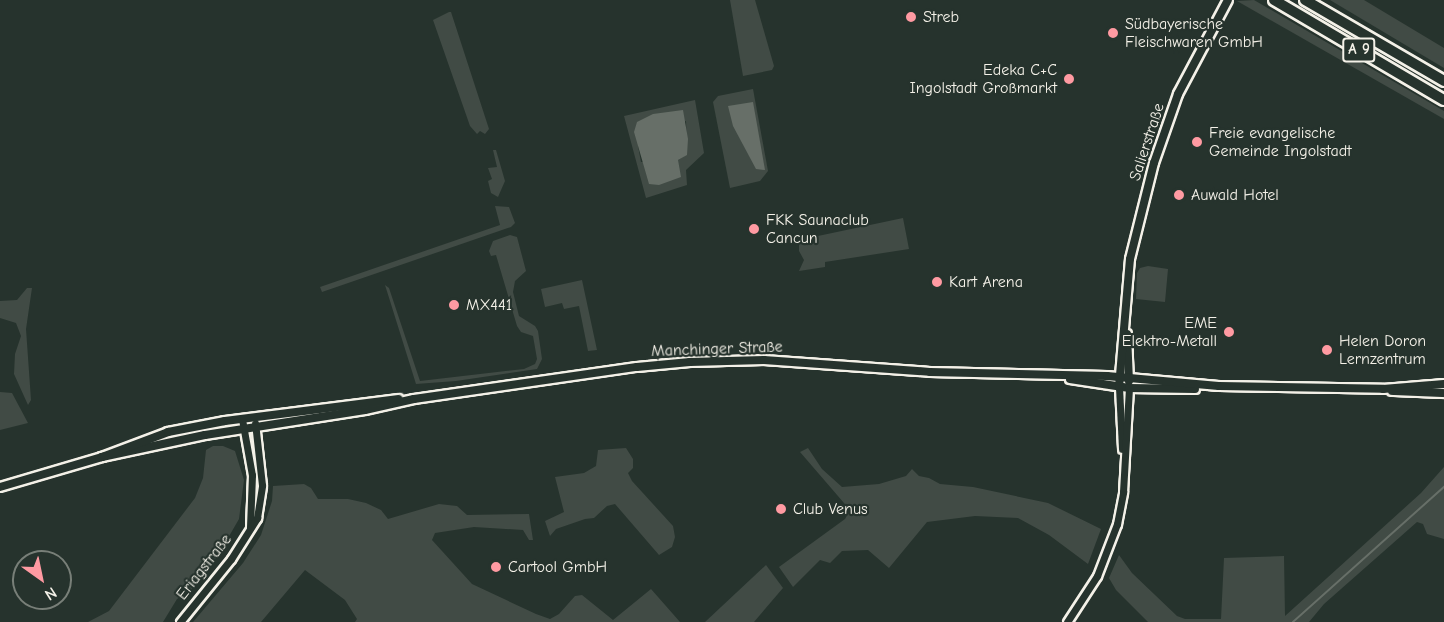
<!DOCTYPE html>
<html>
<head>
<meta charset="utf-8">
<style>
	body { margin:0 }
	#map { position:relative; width:1444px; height:622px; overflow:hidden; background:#26332d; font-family:"Comic Neue",sans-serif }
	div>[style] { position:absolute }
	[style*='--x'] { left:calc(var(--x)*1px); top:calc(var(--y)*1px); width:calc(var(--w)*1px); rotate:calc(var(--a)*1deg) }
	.green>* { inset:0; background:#414b45 }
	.water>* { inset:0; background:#676f68 }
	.stream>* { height:1.5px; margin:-0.75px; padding:0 0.75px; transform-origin:0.75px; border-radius:0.75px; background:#676f68 }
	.roads { filter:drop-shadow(2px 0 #f4f1e8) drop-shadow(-2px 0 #f4f1e8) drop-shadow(0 2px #f4f1e8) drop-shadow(0 -2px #f4f1e8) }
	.minor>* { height:7px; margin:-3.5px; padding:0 3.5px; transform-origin:3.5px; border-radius:3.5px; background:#26332d }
	.major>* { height:8px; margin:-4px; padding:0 4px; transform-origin:4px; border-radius:4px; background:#26332d }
	.highway>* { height:10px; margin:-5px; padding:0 5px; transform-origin:5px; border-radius:5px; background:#26332d }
	.dots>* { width:16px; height:16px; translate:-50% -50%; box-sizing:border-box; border:3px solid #26332d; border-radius:50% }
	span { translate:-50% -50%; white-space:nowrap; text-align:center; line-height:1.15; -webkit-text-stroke:4.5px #26332d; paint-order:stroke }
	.shield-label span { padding:2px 4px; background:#26332d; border:2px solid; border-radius:4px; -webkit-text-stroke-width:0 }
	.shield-label { font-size:15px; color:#f4f1e8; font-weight:700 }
	.poi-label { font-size:16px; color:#f4f1e8 }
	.left { translate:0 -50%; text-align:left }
	.right { translate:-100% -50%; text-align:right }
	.street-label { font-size:16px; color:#f4f1e8 }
	.north { position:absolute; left:12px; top:550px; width:60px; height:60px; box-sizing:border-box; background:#26332d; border:2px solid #787f78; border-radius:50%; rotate:147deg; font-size:16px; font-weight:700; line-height:24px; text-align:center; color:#f4f1e8 }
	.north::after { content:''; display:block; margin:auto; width:21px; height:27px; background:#ff9aa2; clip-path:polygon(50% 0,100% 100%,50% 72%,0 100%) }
</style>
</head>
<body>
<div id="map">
	<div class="green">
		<div style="clip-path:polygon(730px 0,755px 0,774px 66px,772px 70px,743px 76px)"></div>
		<div style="clip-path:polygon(1254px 0,1444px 111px,1444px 119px,1237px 1px)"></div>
		<div style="clip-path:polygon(1330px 0,1364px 0,1444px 48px,1444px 68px)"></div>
		<div style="clip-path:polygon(449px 12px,451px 12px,489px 129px,485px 134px,480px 131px,477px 134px,470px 126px,433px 20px)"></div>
		<div style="clip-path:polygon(753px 89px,768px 171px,760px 181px,730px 188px,713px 102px,718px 96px)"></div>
		<div style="clip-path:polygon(evenodd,695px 100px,704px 153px,686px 170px,687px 185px,646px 198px,624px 116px,695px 100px,686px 121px,687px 154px,678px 160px,641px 162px,638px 146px,686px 121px)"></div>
		<div style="clip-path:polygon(493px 150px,496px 150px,505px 181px,498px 197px,491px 193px,488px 181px,492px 179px,488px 168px,497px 167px)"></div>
		<div style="clip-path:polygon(495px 206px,509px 207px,515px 223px,511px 227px,322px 292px,320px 287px,500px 225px)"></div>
		<div style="clip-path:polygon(903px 218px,909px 249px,825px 262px,825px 267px,799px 271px,804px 260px,799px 251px,799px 240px)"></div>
		<div style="clip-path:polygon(510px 235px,517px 237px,526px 271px,515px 281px,513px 292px,519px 316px,535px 326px,538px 331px,542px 359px,537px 369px,456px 381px,416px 384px,385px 285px,389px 288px,420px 381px,524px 369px,535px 364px,537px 359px,533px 336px,521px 332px,517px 326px,496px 255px,491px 256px,489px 251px,493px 241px)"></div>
		<div style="clip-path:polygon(1148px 266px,1168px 269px,1165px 302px,1136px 299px,1137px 273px,1140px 268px)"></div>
		<div style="clip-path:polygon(582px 280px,597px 350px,588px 351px,579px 306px,564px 309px,562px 303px,545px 307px,541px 289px)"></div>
		<div style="clip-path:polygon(27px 288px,32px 288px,26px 329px,31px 400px,28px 405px,14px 374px,15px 354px,21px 336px,16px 323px,0 318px,0 301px,17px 300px)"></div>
		<div style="clip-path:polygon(0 392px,12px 393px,28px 423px,0 430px)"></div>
		<div style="clip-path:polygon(213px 446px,223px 446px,235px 451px,244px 480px,239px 519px,217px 557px,191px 590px,177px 599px,163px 622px,88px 622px,109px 611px,195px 498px,203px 478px,206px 450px)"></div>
		<div style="clip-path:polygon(626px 448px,633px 459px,633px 468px,628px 473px,632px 481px,673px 526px,675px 537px,672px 547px,659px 555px,615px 504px,607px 506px,594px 518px,585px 519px,556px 529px,550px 536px,545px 521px,564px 512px,555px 477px,584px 473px,596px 466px,598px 450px)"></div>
		<div style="clip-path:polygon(808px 448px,822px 469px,842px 487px,879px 484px,906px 476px,912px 469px,919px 476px,929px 478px,940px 484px,973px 487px,1048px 503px,1101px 529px,1088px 564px,1049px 535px,1018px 518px,975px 516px,927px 522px,889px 568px,868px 550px,842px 551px,830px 563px,820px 560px,793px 587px,779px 567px,845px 519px,850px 510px,800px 452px)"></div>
		<div style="clip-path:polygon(1444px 467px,1444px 539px,1427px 534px,1423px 524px,1417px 522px,1324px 604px,1309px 622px,1148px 622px,1116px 590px,1109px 578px,1119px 555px,1132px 573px,1177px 616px,1185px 619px,1221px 619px,1224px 558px,1284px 556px,1285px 616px,1421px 493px)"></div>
		<div style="clip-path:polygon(304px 484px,311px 488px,318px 499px,348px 499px,366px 503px,381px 510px,388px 519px,439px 504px,457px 506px,467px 515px,529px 514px,533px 540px,529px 540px,523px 530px,474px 527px,435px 533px,432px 540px,472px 584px,536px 614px,550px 619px,559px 614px,575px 596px,582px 595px,613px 620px,651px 589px,680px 622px,355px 622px,357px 619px,345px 600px,305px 570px,261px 622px,193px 622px,243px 563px,261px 535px,272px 501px,273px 486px)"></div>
		<div style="clip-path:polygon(766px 565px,783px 588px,754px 622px,705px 622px)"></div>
	</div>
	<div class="water">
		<div style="clip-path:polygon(753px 102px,765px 170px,756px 169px,733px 126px,728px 106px)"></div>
		<div style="clip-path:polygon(683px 110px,688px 139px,687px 155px,678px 160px,681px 177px,659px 185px,649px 184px,634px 132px,637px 122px,653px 114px)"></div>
	</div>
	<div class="stream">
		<div style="--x:1293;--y:622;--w:203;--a:-41.8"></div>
	</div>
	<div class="roads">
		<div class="minor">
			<div style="--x:1119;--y:387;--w:62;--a:87.2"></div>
			<div style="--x:242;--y:419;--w:57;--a:79.9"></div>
			<div style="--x:252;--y:475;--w:53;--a:92.2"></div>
			<div style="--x:180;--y:622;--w:81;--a:-51"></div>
			<div style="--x:231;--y:559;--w:49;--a:-57.6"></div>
			<div style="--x:257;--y:518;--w:33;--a:-81"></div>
			<div style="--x:262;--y:485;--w:62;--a:-96.4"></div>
			<div style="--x:1067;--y:622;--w:55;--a:-56.9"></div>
			<div style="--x:1097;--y:576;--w:56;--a:-69"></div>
			<div style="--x:1117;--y:524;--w:33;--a:-79"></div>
			<div style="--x:1123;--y:492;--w:104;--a:-86.7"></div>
		</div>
		<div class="major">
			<div style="--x:1127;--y:334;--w:47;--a:87.6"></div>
			<div style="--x:1070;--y:379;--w:60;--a:8.7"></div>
			<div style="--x:1129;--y:388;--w:66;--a:0.9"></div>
			<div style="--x:1119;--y:387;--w:128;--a:-85.1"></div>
			<div style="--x:1130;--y:259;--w:99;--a:-76"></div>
			<div style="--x:1154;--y:163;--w:73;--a:-70.8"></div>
			<div style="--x:1178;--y:94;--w:106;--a:-62"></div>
			<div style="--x:1392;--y:391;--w:52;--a:2.2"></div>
			<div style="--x:102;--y:457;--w:105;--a:-12.1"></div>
			<div style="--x:205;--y:435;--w:162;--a:-8.9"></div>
			<div style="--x:365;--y:410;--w:50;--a:-12.7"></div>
			<div style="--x:414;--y:399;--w:225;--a:-8.2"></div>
			<div style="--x:637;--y:367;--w:53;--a:-5.4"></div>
			<div style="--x:690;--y:362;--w:74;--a:-1.5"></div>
			<div style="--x:764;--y:360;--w:166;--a:4.1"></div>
			<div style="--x:930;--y:372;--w:177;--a:1.3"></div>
			<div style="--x:1107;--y:376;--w:112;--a:5.1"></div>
			<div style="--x:1219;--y:386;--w:164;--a:1"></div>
			<div style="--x:1383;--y:389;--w:61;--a:-4.7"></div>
			<div style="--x:0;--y:487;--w:106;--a:-16.4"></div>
			<div style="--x:102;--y:457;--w:71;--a:-20.7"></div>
			<div style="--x:168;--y:432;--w:58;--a:-10.9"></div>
			<div style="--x:225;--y:421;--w:175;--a:-7.2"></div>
		</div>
		<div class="highway">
			<div style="--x:1274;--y:0;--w:197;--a:30.5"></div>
			<div style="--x:1305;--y:0;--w:161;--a:30.2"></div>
		</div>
	</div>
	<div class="dots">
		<div style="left:911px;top:17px;background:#ff9aa2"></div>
		<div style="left:1113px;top:33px;background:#ff9aa2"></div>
		<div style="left:1069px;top:79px;background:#ff9aa2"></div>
		<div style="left:1197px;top:142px;background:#ff9aa2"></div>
		<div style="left:1179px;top:195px;background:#ff9aa2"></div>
		<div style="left:754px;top:229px;background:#ff9aa2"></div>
		<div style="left:937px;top:282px;background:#ff9aa2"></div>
		<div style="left:454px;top:305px;background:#ff9aa2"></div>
		<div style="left:1229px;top:332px;background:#ff9aa2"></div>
		<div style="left:1327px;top:350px;background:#ff9aa2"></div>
		<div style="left:781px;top:509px;background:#ff9aa2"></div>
		<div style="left:496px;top:567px;background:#ff9aa2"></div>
	</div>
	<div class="shield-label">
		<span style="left:1359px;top:50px">A 9</span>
	</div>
	<div class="poi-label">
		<span class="left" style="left:923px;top:17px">Streb</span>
		<span class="left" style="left:1125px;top:33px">Südbayerische<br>Fleischwaren GmbH</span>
		<span class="right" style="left:1057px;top:79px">Edeka C+C<br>Ingolstadt Großmarkt</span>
		<span class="left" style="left:1209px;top:142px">Freie evangelische<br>Gemeinde Ingolstadt</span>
		<span class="left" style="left:1191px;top:195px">Auwald Hotel</span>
		<span class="left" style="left:766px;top:229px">FKK Saunaclub<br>Cancun</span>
		<span class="left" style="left:949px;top:282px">Kart Arena</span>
		<span class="left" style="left:466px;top:305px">MX441</span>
		<span class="right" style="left:1217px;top:332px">EME<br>Elektro-Metall</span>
		<span class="left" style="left:1339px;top:350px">Helen Doron<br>Lernzentrum</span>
		<span class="left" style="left:793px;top:509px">Club Venus</span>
		<span class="left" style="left:508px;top:567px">Cartool GmbH</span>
	</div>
	<div class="street-label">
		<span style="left:1147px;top:142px;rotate:-72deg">Salierstraße</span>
		<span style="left:717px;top:349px;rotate:-2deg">Manchinger Straße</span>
		<span style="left:204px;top:567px;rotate:-52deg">Eriagstraße</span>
	</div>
	<div class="north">N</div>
</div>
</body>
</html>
